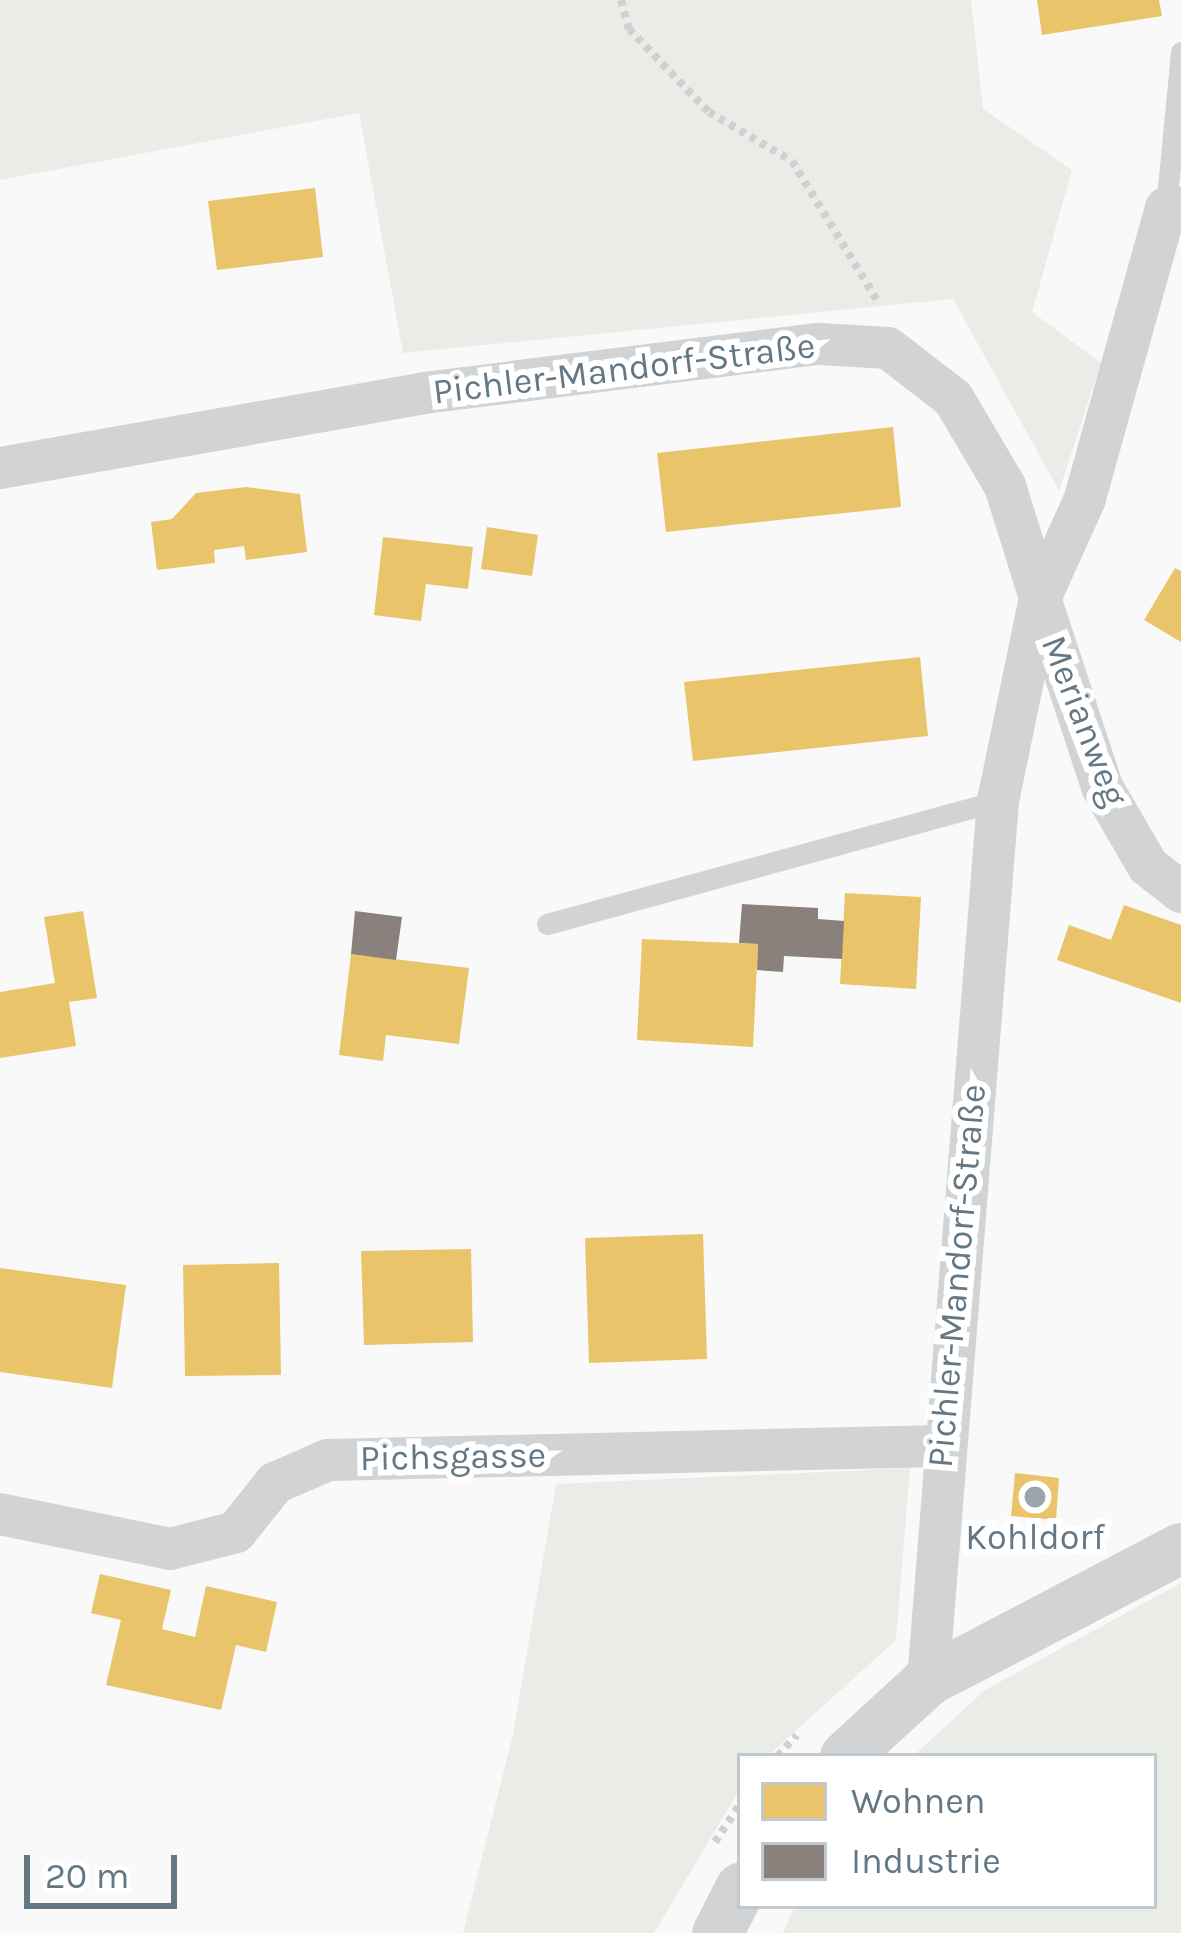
<!DOCTYPE html>
<html>
<head>
<meta charset="utf-8">
<style>
	body { margin:0 }
	#map { position:relative; width:1181px; height:1933px; overflow:hidden; background:#f9f9f9; font-family:Karla,sans-serif }
	div>[style] { position:absolute }
	[style*='--x'] { left:calc(var(--x)*1px); top:calc(var(--y)*1px); width:calc(var(--w)*1px); rotate:calc(var(--a)*1deg) }
	.green>* { inset:0; background:#e9ece7 }
	.homes>* { inset:0; background:#e9c46a }
	.industry>* { inset:0; background:#8a817c }
	.path>* { height:8px; margin-top:-4px; transform-origin:0; background:repeating-linear-gradient(90deg,#ced0d1 0 6px,transparent 0 12px) }
	.service>* { height:21px; margin:-10.5px; padding:0 10.5px; transform-origin:10.5px; border-radius:10.5px; background:#d2d3d4 }
	.minor>* { height:42px; margin:-21px; padding:0 21px; transform-origin:21px; border-radius:21px; background:#d2d3d4 }
	.tertiary>* { height:51px; margin:-25.5px; padding:0 25.5px; transform-origin:25.5px; border-radius:25.5px; background:#d2d3d4 }
	.dots>* { width:33px; height:33px; translate:-50% -50%; box-sizing:border-box; border:6px solid #fff; border-radius:50% }
	span { translate:-50% -50%; white-space:nowrap; text-align:center; line-height:1.15; -webkit-text-stroke:12px #fff; paint-order:stroke }
	.street-label { font-size:36px; color:#637785 }
	.poi-label { font-size:36px; color:#637785 }
	.legend { position:absolute; left:737px; top:1753px; width:420px; height:156px; box-sizing:border-box; background:#fff; border:3px solid #c1c9ce; margin:0; padding:15px 21px; list-style:none; font-size:36px; color:#637785 }
	.legend li { display:flex; align-items:center; gap:24px; height:60px }
	.legend b { width:60px; border:3px solid #c1c9ce }
	.scale { position:absolute; left:24px; top:1855px; width:153px; height:54px; box-sizing:border-box; border:6px solid #637785; border-top:0; padding-left:15px; font-size:36px; line-height:42px; white-space:nowrap; color:#637785; -webkit-text-stroke:9px #fff; paint-order:stroke }
</style>
</head>
<body>
<div id="map">
	<div class="green">
		<div style="clip-path:polygon(0 0,971px 0,983px 109px,1072px 170px,1032px 312px,1101px 363px,1059px 491px,953px 299px,403px 353px,359px 113px,0 180px)"></div>
		<div style="clip-path:polygon(910px 1468px,896px 1640px,768px 1756px,740px 1756px,740px 1789px,654px 1933px,463px 1933px,513px 1734px,556px 1484px)"></div>
		<div style="clip-path:polygon(1181px 1583px,1181px 1933px,783px 1933px,795px 1906px,1154px 1906px,1154px 1756px,913px 1756px,985px 1690px)"></div>
	</div>
	<div class="homes">
		<div style="clip-path:polygon(1037px 0,1159px 0,1162px 16px,1042px 35px)"></div>
		<div style="clip-path:polygon(315px 188px,323px 257px,217px 270px,208px 201px)"></div>
		<div style="clip-path:polygon(893px 427px,901px 507px,666px 532px,657px 453px)"></div>
		<div style="clip-path:polygon(246px 487px,300px 494px,307px 552px,246px 560px,244px 546px,214px 550px,215px 563px,157px 570px,151px 522px,172px 519px,196px 493px)"></div>
		<div style="clip-path:polygon(487px 527px,538px 535px,532px 576px,481px 569px)"></div>
		<div style="clip-path:polygon(383px 537px,473px 547px,468px 589px,426px 584px,421px 621px,374px 615px)"></div>
		<div style="clip-path:polygon(1175px 568px,1181px 571px,1181px 642px,1144px 620px)"></div>
		<div style="clip-path:polygon(920px 657px,928px 736px,693px 761px,684px 682px)"></div>
		<div style="clip-path:polygon(845px 893px,921px 897px,916px 989px,840px 984px)"></div>
		<div style="clip-path:polygon(1124px 905px,1181px 925px,1181px 1003px,1057px 960px,1069px 925px,1111px 940px)"></div>
		<div style="clip-path:polygon(83px 911px,97px 998px,69px 1002px,76px 1046px,0 1058px,0 992px,55px 983px,44px 917px)"></div>
		<div style="clip-path:polygon(642px 939px,758px 944px,753px 1047px,637px 1040px)"></div>
		<div style="clip-path:polygon(351px 954px,469px 968px,459px 1044px,386px 1035px,383px 1061px,339px 1055px)"></div>
		<div style="clip-path:polygon(703px 1234px,707px 1359px,589px 1363px,585px 1238px)"></div>
		<div style="clip-path:polygon(471px 1249px,473px 1342px,364px 1345px,361px 1251px)"></div>
		<div style="clip-path:polygon(279px 1263px,281px 1375px,185px 1376px,183px 1265px)"></div>
		<div style="clip-path:polygon(0 1268px,126px 1285px,112px 1388px,0 1372px)"></div>
		<div style="clip-path:polygon(1015px 1473px,1059px 1478px,1056px 1520px,1011px 1516px)"></div>
		<div style="clip-path:polygon(100px 1574px,171px 1590px,162px 1629px,195px 1637px,206px 1586px,277px 1602px,266px 1652px,236px 1645px,221px 1710px,106px 1685px,121px 1620px,91px 1613px)"></div>
	</div>
	<div class="industry">
		<div style="clip-path:polygon(742px 904px,818px 908px,818px 919px,844px 921px,842px 959px,784px 956px,783px 972px,757px 970px,758px 944px,739px 943px)"></div>
		<div style="clip-path:polygon(355px 911px,402px 917px,396px 960px,351px 954px)"></div>
	</div>
	<div class="path">
		<div style="--x:621;--y:0;--w:30;--a:75"></div>
		<div style="--x:629;--y:29;--w:115;--a:46.1"></div>
		<div style="--x:709;--y:112;--w:96;--a:30.6"></div>
		<div style="--x:792;--y:161;--w:163;--a:58.6"></div>
		<div style="--x:778;--y:1756;--w:28;--a:-48"></div>
		<div style="--x:715;--y:1842;--w:45;--a:-56.7"></div>
	</div>
	<div class="service">
		<div style="--x:1166;--y:208;--w:157;--a:-84.5"></div>
		<div style="--x:547;--y:924;--w:467;--a:-15.3"></div>
	</div>
	<div class="minor">
		<div style="--x:1181;--y:208;--w:15;--a:180"></div>
		<div style="--x:1166;--y:208;--w:302;--a:105.6"></div>
		<div style="--x:1085;--y:499;--w:109;--a:114.4"></div>
		<div style="--x:1040;--y:598;--w:199;--a:71.8"></div>
		<div style="--x:1102;--y:787;--w:91;--a:59.8"></div>
		<div style="--x:1148;--y:866;--w:42;--a:38.2"></div>
		<div style="--x:0;--y:468;--w:431;--a:-10"></div>
		<div style="--x:424;--y:393;--w:399;--a:-7.1"></div>
		<div style="--x:820;--y:344;--w:68;--a:3.4"></div>
		<div style="--x:888;--y:348;--w:82;--a:37.6"></div>
		<div style="--x:953;--y:398;--w:102;--a:59.4"></div>
		<div style="--x:1005;--y:486;--w:117;--a:72.6"></div>
		<div style="--x:1040;--y:598;--w:207;--a:101.7"></div>
		<div style="--x:998;--y:801;--w:882;--a:94.55"></div>
		<div style="--x:0;--y:1514;--w:174;--a:11.6"></div>
		<div style="--x:170;--y:1549;--w:68;--a:-14.4"></div>
		<div style="--x:236;--y:1532;--w:63;--a:-51.5"></div>
		<div style="--x:275;--y:1483;--w:58;--a:-23.5"></div>
		<div style="--x:328;--y:1460;--w:613;--a:-1.31"></div>
	</div>
	<div class="tertiary">
		<div style="--x:845;--y:1756;--w:113;--a:-42.5"></div>
		<div style="--x:928;--y:1680;--w:285;--a:-27.6"></div>
		<div style="--x:717;--y:1933;--w:51;--a:-62.9"></div>
	</div>
	<div class="dots">
		<div style="left:1035px;top:1497px;background:#98a4ae"></div>
	</div>
	<div class="street-label">
		<span style="left:624px;top:369px;rotate:-7deg">Pichler-Mandorf-Straße</span>
		<span style="left:1084px;top:721px;rotate:69deg">Merianweg</span>
		<span style="left:957px;top:1276px;rotate:-85deg">Pichler-Mandorf-Straße</span>
		<span style="left:453px;top:1457px;rotate:-1deg">Pichsgasse</span>
	</div>
	<div class="poi-label">
		<span style="left:1035px;top:1538px">Kohldorf</span>
	</div>
	<ul class="legend">
	<li><b style="height:33px;background:#e9c46a"></b>Wohnen</li>
	<li><b style="height:33px;background:#8a817c"></b>Industrie</li>
	</ul>
	<div class="scale">20 m</div>
</div>
</body>
</html>
